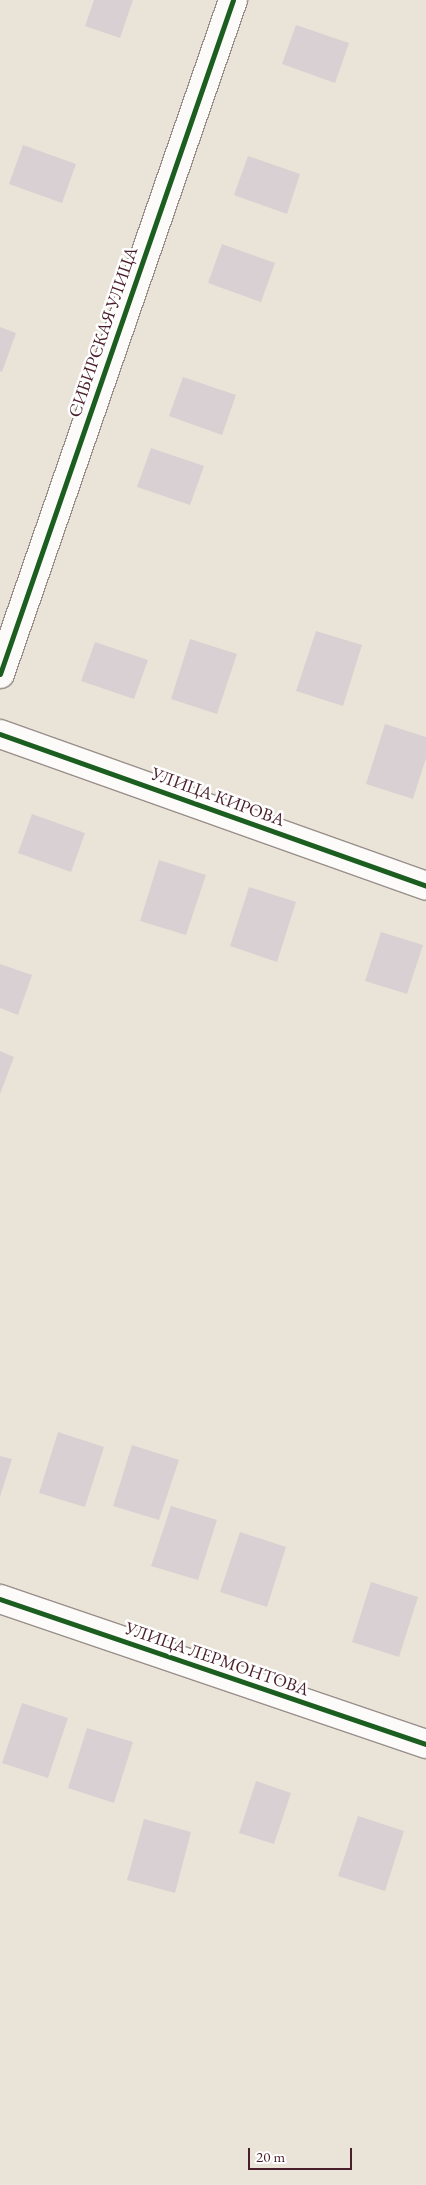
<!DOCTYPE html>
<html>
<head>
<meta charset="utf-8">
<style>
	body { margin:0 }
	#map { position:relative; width:426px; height:2185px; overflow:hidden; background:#eae4d8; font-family:"EB Garamond",serif }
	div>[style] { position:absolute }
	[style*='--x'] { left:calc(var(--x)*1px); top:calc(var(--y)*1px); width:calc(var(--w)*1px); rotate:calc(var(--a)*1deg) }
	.building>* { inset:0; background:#d8d0d2 }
	.roads { filter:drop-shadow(1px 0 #998f8b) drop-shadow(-1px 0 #998f8b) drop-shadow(0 1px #998f8b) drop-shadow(0 -1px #998f8b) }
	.minor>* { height:28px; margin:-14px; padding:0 14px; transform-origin:14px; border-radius:14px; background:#fcfbf9 }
	.tertiary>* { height:28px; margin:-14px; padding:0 14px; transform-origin:14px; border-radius:14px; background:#fcfbf9 }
	.cycleway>* { height:5px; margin:-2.5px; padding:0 2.5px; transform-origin:2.5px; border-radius:2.5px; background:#1b5e20 }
	span { translate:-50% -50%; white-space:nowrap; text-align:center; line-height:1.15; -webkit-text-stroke:5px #fff; paint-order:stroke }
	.street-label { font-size:18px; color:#4a1f2b }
	.scale { position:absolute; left:248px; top:2148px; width:104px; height:22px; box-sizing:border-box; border:2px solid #4a1f2b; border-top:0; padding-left:6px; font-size:15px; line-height:18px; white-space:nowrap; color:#4a1f2b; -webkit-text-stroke:4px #fff; paint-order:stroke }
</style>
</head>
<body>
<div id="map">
	<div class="building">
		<div style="clip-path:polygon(94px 0,133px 0,120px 38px,85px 26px)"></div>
		<div style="clip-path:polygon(296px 25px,349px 43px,335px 83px,282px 64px)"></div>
		<div style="clip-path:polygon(23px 145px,76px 164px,62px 203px,9px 184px)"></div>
		<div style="clip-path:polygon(248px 156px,300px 174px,287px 214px,234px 195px)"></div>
		<div style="clip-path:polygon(222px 244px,275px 263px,261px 302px,208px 283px)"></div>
		<div style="clip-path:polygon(0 327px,16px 333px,2px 372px,0 371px)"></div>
		<div style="clip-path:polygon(183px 377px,236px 395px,222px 435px,169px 416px)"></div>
		<div style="clip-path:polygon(151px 448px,204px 466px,190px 505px,137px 487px)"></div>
		<div style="clip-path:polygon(316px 631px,362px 645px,343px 706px,296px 691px)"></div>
		<div style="clip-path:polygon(190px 639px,237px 654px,217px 714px,171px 699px)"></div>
		<div style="clip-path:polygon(95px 642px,148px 660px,134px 699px,81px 681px)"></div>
		<div style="clip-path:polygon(385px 724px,426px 737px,426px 758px,413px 799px,366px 784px)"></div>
		<div style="clip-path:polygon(32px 814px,85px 833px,71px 872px,18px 853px)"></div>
		<div style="clip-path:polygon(159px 860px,206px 875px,186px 935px,140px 921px)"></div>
		<div style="clip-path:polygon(249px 887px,296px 902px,277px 962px,230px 946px)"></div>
		<div style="clip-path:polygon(381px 932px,423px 945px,407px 994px,365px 981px)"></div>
		<div style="clip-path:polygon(0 964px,32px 975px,18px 1015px,0 1008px)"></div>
		<div style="clip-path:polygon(0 1051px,14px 1057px,0 1094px)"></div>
		<div style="clip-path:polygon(58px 1432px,104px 1447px,85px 1507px,39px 1493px)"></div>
		<div style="clip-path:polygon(132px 1445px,179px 1460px,159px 1520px,113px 1506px)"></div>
		<div style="clip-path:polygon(0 1456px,12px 1459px,0 1497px)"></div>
		<div style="clip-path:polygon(171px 1506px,217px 1520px,198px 1580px,151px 1566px)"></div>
		<div style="clip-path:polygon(240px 1532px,286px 1547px,267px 1607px,220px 1592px)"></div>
		<div style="clip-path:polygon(371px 1582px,418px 1597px,399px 1657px,352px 1642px)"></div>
		<div style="clip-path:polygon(22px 1703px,68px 1718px,48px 1778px,2px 1763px)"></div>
		<div style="clip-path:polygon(87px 1728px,133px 1742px,114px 1803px,68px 1788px)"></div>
		<div style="clip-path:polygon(256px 1781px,291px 1793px,274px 1844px,239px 1833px)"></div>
		<div style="clip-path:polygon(358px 1816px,404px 1831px,385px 1891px,338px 1876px)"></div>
		<div style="clip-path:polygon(144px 1819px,191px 1832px,175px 1893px,127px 1880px)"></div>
	</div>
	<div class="roads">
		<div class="minor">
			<div style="--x:0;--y:734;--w:452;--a:19.6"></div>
			<div style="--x:0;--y:1599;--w:450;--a:18.8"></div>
		</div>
		<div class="tertiary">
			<div style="--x:0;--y:674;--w:713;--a:-70.93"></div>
		</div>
	</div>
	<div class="cycleway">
		<div style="--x:0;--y:674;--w:713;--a:-70.93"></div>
		<div style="--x:0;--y:734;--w:452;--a:19.6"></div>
		<div style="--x:0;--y:1599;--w:450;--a:18.8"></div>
	</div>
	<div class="street-label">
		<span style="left:103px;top:332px;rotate:-71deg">СИБИРСКАЯ УЛИЦА</span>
		<span style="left:218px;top:797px;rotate:20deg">УЛИЦА КИРОВА</span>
		<span style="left:217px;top:1659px;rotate:19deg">УЛИЦА ЛЕРМОНТОВА</span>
	</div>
	<div class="scale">20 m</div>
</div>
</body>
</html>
